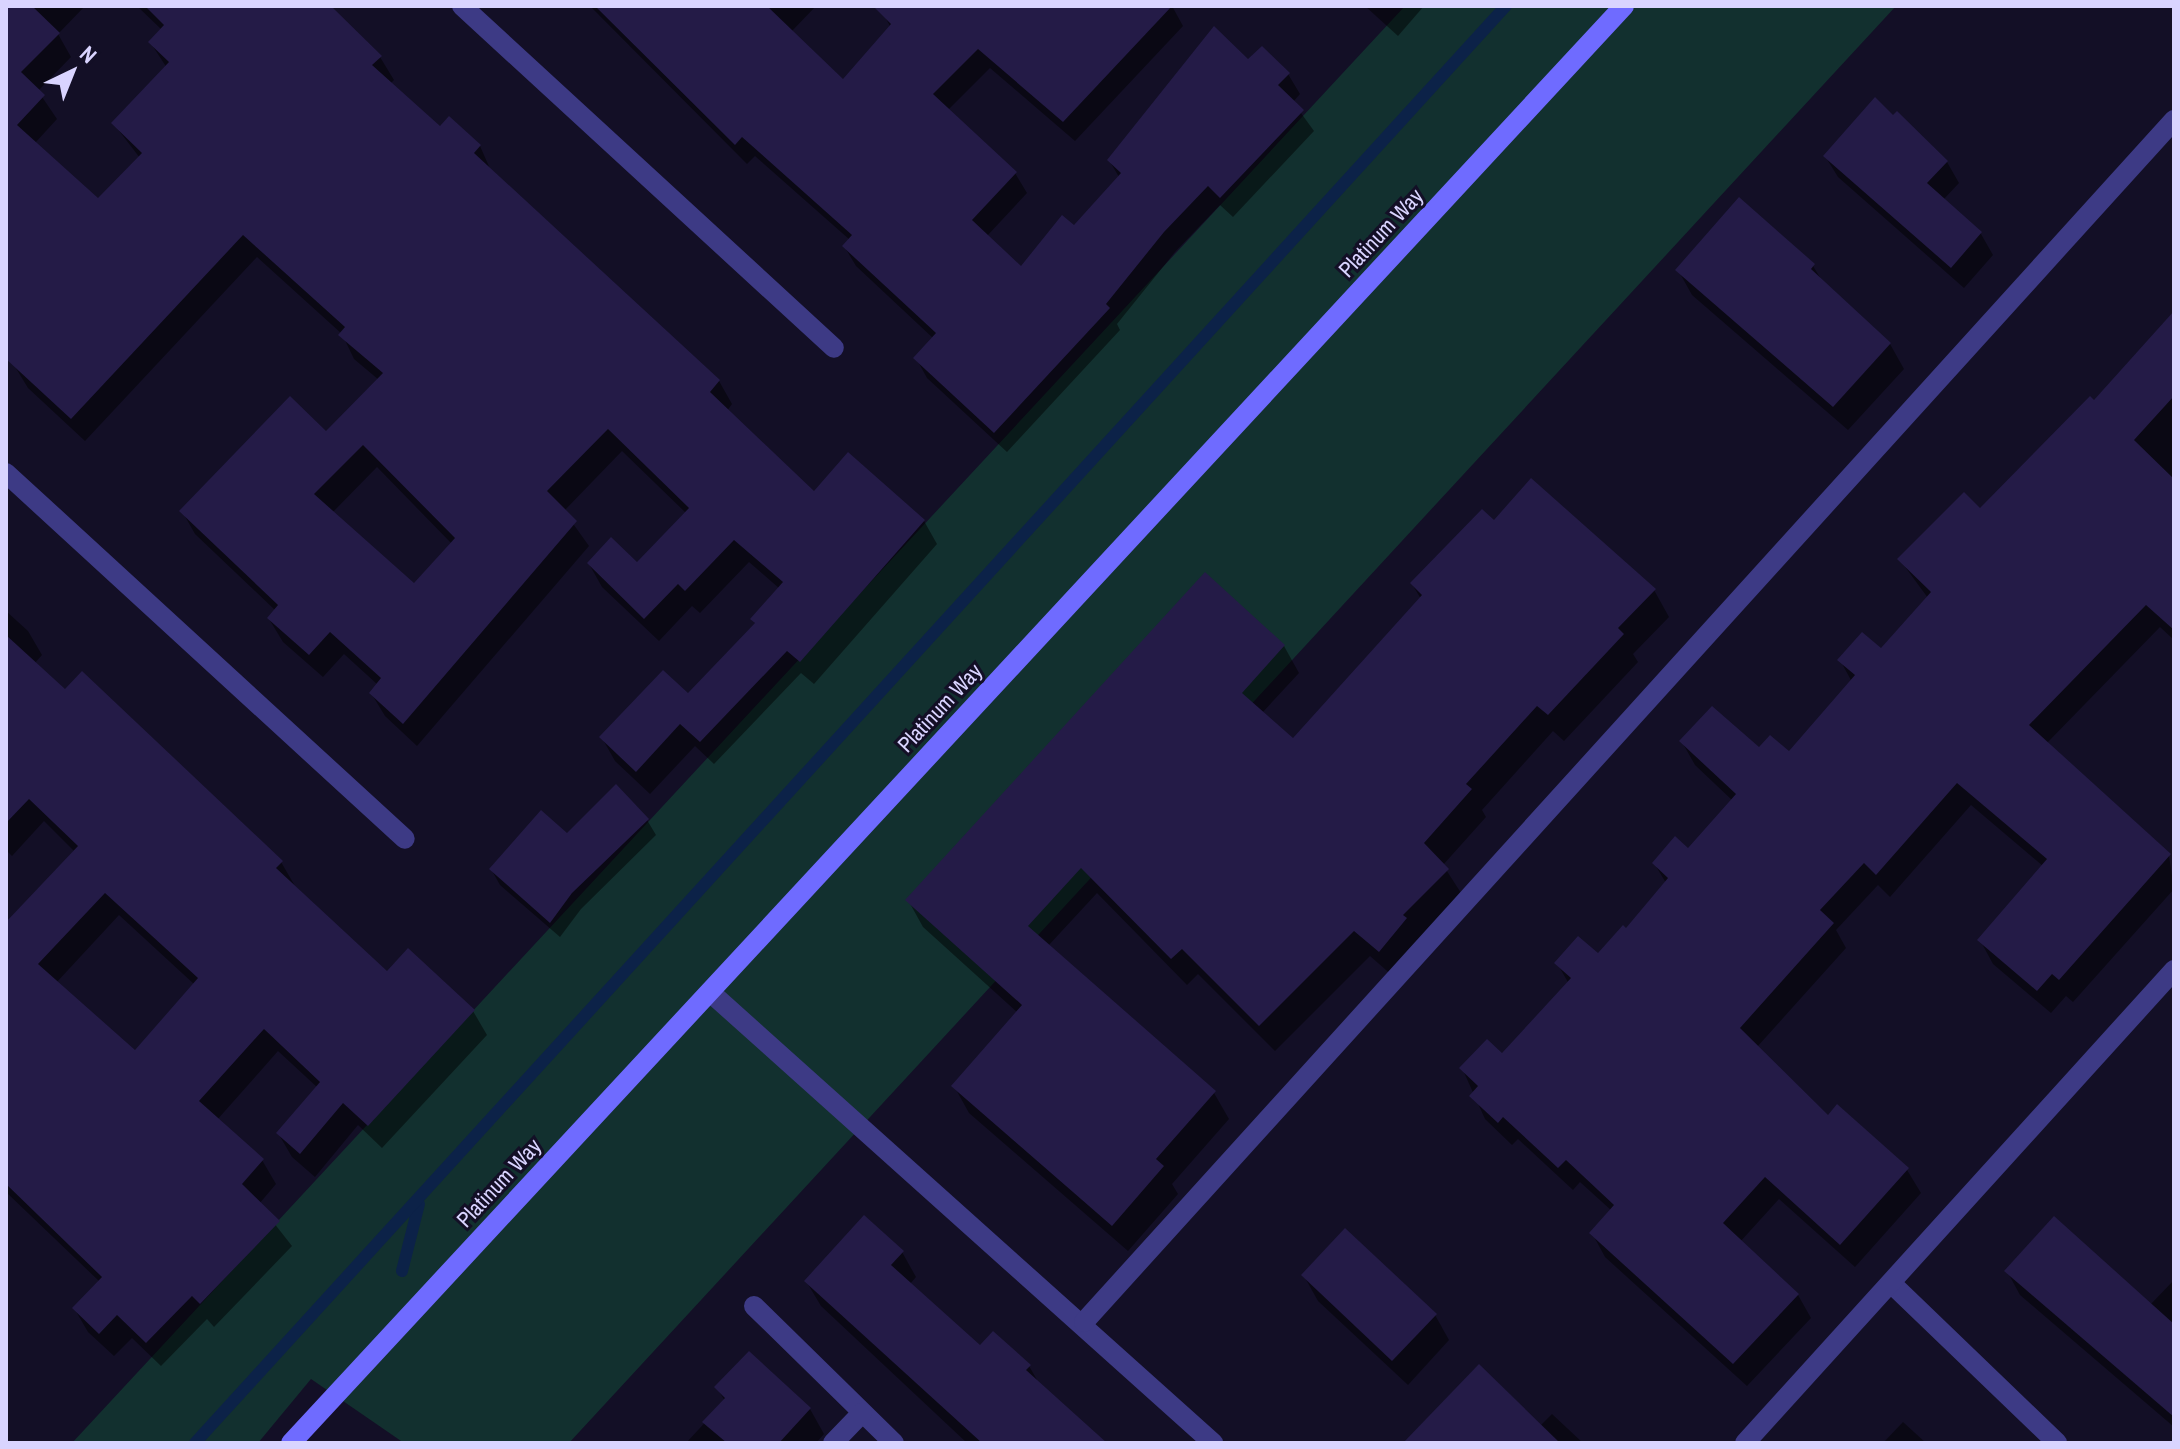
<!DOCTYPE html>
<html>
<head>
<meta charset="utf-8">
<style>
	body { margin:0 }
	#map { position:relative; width:2180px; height:1449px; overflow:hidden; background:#130f26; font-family:"Archivo Narrow",sans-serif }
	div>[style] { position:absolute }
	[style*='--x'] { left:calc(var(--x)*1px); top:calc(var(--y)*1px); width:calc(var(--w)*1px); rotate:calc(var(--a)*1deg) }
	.green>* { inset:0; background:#12302f }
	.shadow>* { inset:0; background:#0007 }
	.stream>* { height:12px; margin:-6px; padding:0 6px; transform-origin:6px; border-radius:6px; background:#0c2248 }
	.building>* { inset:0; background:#241b47 }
	.street>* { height:20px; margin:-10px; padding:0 10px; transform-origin:10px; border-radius:10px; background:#3d3a85 }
	.secondary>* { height:20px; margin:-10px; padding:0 10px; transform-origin:10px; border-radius:10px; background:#6f6bff }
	span { translate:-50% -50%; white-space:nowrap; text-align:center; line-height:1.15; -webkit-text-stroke:6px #130f26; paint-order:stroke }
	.street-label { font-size:22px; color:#d9d4ff }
	.frame { position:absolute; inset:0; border:8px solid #d9d4ff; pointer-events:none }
	.north { position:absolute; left:32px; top:32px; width:80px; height:80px; -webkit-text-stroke:6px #130f26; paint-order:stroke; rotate:43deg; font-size:22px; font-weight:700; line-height:32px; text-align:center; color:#d9d4ff }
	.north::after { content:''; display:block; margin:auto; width:28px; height:36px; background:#d9d4ff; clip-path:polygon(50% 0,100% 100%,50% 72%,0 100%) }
</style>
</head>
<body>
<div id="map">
	<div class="green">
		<div style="clip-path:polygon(1405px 6px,1896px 6px,569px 1443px,404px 1443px,311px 1379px,258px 1443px,72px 1443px)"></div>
	</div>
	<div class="shadow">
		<div style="clip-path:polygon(evenodd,6px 6px,85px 6px,58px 34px,71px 57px,38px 91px,57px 119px,35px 143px,98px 200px,140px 158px,113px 123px,167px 68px,150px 42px,162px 30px,137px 6px,328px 6px,380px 57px,394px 80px,390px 84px,440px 128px,480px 146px,491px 171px,719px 381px,732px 404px,727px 411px,814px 493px,924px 521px,937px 544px,814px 684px,801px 673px,714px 764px,695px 746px,650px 794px,615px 761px,602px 738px,688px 696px,756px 625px,753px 620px,780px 589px,749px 562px,700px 613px,692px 606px,659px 641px,602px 587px,589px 564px,637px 565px,686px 513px,622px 451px,564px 511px,589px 546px,417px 746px,385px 716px,371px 693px,378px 685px,344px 654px,323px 677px,283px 642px,269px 619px,276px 611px,195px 534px,182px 511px,326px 434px,379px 380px,354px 359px,342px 334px,257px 257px,85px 441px,28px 388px,14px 365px,6px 344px,6px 6px,377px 467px,452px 544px,414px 586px,332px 513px,377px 467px)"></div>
		<div style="clip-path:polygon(590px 6px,816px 6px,791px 32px,843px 81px,891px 28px,883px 13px,890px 6px,1172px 6px,1183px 26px,1075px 141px,990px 68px,948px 110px,1015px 173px,1027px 193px,987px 236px,1022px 269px,1074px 228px,1119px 177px,1109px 160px,1248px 62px,1288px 74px,1300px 94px,1293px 102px,1314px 131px,1233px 217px,1220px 205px,1175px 252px,1117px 324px,1120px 330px,1007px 452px,927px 378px,916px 358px,934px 339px,856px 266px,844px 246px,850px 240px,755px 156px,747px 164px)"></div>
		<div style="clip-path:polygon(1365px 6px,1424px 6px,1398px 36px)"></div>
		<div style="clip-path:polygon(1825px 156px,1947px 162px,1959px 183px,1943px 200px,1981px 234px,1993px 255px,1964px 288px,1838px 177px)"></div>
		<div style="clip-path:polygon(1813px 266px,1824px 284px,1890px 344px,1904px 369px,1848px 430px,1692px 295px,1678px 270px)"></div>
		<div style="clip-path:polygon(2174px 312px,2174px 640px,2160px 627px,2046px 744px,2169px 856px,2174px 889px,2073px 1002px,2066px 996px,2051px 1013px,1993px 964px,1980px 940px,2043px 866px,1971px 805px,1890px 897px,1878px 885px,1836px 930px,1846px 948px,1757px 1047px,1828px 1118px,1907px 1170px,1921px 1193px,1855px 1267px,1779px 1199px,1740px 1242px,1798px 1295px,1811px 1318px,1747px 1386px,1605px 1257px,1592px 1233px,1612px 1211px,1580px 1182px,1573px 1190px,1518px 1139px,1512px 1145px,1485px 1119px,1462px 1068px,1502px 1055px,1569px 984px,1557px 963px,1598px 956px,1626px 931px,1666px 883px,1654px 863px,1688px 851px,1733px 801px,1695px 765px,1682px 742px,1789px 754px,1852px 682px,1840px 660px,1881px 651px,1928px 598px,1900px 560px,1980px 510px,2094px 403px)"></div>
		<div style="clip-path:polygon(1494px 523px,1654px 590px,1669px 617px,1633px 654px,1638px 662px,1564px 741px,1553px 731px,1482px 810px,1486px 817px,1443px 865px,1463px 896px,1394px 977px,1370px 956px,1275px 1051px,1198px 974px,1187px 985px,1097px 893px,1048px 946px,1214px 1093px,1229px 1119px,1172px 1184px,1178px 1194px,1128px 1251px,969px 1113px,954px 1086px,1018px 1013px,923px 927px,908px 900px,1205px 575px,1284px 646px,1299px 673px,1262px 713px,1293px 740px,1421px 599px,1412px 584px)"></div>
		<div style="clip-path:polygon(evenodd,6px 611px,28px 631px,42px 655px,34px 664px,65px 692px,281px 862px,295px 886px,387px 974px,473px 1011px,487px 1035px,382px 1148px,358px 1125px,315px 1177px,292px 1157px,278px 1133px,318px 1088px,278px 1051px,217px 1120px,262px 1160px,276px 1184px,259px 1204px,292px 1246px,214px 1327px,207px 1319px,161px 1366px,132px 1338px,114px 1356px,88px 1332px,74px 1308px,100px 1282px,6px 1192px,6px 925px,75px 852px,44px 821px,12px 856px,6px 850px,6px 611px,119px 915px,195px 985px,136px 1053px,56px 983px,119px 915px)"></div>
		<div style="clip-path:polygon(647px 820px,656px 835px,581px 909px,560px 937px,500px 885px,491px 869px,567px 835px)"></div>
		<div style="clip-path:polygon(902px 1252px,916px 1277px,910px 1284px,980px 1348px,1029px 1366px,1040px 1385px,1100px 1443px,967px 1443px,821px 1306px,806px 1281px)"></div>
		<div style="clip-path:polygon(2007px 1271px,2150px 1305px,2174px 1280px,2174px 1427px,2020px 1295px)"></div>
		<div style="clip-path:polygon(1304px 1276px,1435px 1315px,1449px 1340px,1408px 1385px,1318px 1301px)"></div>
		<div style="clip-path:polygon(749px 1353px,810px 1409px,824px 1434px,816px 1443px,686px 1443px,725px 1401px,717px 1388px)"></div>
		<div style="clip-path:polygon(1552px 1414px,1583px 1443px,1406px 1443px,1540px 1426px)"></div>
		<div style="clip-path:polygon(1903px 1422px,1926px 1443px,1883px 1443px)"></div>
	</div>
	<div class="stream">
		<div style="--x:402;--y:1271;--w:69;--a:-75.8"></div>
		<div style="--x:195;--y:1443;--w:1945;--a:-47.63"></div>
	</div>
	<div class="building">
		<div style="clip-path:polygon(evenodd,6px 6px,32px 6px,60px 33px,21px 72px,45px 95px,17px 125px,98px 198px,142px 153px,111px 123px,169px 62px,148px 42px,164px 25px,145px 6px,331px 6px,382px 56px,372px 65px,440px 126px,449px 116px,481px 145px,474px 153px,720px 380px,710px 392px,814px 491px,848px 452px,925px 520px,800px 662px,787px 651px,700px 742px,680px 724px,636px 772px,599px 737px,663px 670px,688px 693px,755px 623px,750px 619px,783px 582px,734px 540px,685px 591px,678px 584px,644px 619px,587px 563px,611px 537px,637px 562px,689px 508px,608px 429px,547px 491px,577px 521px,403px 724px,369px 693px,381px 678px,330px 632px,309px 655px,267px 618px,278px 605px,179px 511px,290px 396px,326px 431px,383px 373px,338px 335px,345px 327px,243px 235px,71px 419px,6px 359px,6px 6px,363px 445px,455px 538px,414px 583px,314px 494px,363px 445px)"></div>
		<div style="clip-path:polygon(595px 6px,767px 6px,843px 79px,891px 24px,873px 6px,1172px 6px,1063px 122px,978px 49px,933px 94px,1017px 172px,972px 220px,1021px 266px,1062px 215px,1074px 225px,1121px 173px,1107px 160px,1214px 26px,1248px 59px,1262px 46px,1290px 73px,1278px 85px,1304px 110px,1220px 198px,1208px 186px,1164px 232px,1106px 304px,1110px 308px,994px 433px,913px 358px,936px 333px,842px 246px,852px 235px,742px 137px,735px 145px)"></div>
		<div style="clip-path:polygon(1875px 97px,1893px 115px,1897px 111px,1948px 161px,1927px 183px,1982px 232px,1951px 268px,1823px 156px)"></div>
		<div style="clip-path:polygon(1739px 197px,1815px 264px,1811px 269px,1891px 343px,1833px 407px,1675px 270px)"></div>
		<div style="clip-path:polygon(2174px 311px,2174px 396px,2134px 440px,2174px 479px,2174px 630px,2146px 605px,2029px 725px,2171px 854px,2059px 980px,2052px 974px,2037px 991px,1977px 940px,2047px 859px,1957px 783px,1876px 875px,1864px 863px,1820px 910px,1834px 923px,1740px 1028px,1828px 1115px,1837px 1104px,1909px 1168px,1840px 1245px,1765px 1177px,1723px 1223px,1799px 1294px,1733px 1364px,1589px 1233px,1614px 1205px,1566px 1160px,1558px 1168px,1503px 1117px,1498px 1123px,1469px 1096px,1478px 1086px,1459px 1068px,1487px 1039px,1502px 1053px,1571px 978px,1554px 963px,1578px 936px,1598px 953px,1623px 925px,1626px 928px,1668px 878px,1652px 863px,1675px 836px,1688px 848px,1736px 794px,1679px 741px,1712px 706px,1759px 747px,1770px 735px,1789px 751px,1855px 675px,1837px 660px,1862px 632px,1881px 648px,1931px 592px,1897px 559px,1964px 492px,1980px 508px,2090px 396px,2094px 400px)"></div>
		<div style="clip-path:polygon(1531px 478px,1656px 589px,1618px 628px,1624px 634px,1548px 715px,1537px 706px,1466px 784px,1472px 789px,1424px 843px,1449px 869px,1403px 915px,1407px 918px,1379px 952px,1354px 931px,1259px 1026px,1182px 949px,1171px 959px,1081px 868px,1028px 926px,1216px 1091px,1156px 1159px,1164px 1166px,1112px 1226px,951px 1086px,1022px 1005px,905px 900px,1205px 572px,1285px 645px,1242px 693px,1293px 738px,1422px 595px,1410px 583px,1482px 509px,1494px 520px)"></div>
		<div style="clip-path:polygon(evenodd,6px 635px,65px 689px,82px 671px,283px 861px,276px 868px,387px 971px,408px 948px,475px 1010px,368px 1126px,343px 1103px,300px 1154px,276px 1133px,320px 1082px,264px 1029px,199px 1101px,264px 1159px,242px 1184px,280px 1221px,200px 1304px,192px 1296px,146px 1343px,117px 1315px,99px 1334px,72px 1308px,102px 1277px,6px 1184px,6px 922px,78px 846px,29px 799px,6px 823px,6px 635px,105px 893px,198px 978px,135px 1050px,38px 964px,105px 893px)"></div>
		<div style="clip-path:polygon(616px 784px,649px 819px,572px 893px,550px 923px,489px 869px,541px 810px,567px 833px)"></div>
		<div style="clip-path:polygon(864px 1215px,904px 1251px,891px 1265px,980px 1345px,993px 1331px,1031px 1365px,1026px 1370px,1107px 1443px,982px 1443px,804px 1281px)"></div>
		<div style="clip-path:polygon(2054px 1216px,2174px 1324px,2174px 1417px,2004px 1271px)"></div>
		<div style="clip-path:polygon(1345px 1228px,1437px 1314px,1392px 1361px,1301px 1275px)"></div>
		<div style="clip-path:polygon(749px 1351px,811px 1408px,779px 1443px,727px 1443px,702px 1422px,725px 1398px,714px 1387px)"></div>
		<div style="clip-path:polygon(1479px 1364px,1560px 1443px,1403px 1443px)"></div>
	</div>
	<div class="street">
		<div style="--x:462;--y:6;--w:505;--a:42.59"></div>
		<div style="--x:6;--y:473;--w:541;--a:42.53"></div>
		<div style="--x:710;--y:992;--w:676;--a:41.88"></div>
		<div style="--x:1892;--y:1284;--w:229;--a:43.9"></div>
		<div style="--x:754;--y:1306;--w:196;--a:44.4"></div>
		<div style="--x:1084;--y:1322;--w:1623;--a:-47.8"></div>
		<div style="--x:833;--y:1443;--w:42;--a:-46"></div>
		<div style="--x:1745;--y:1443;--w:639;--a:-47.79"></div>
	</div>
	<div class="secondary">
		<div style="--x:291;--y:1443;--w:1960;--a:-47.15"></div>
	</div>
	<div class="street-label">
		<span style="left:1381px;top:233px;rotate:-47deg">Platinum Way</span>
		<span style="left:940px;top:708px;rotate:-47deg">Platinum Way</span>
		<span style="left:499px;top:1183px;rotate:-47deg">Platinum Way</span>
	</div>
	<div class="frame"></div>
	<div class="north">N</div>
</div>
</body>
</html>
